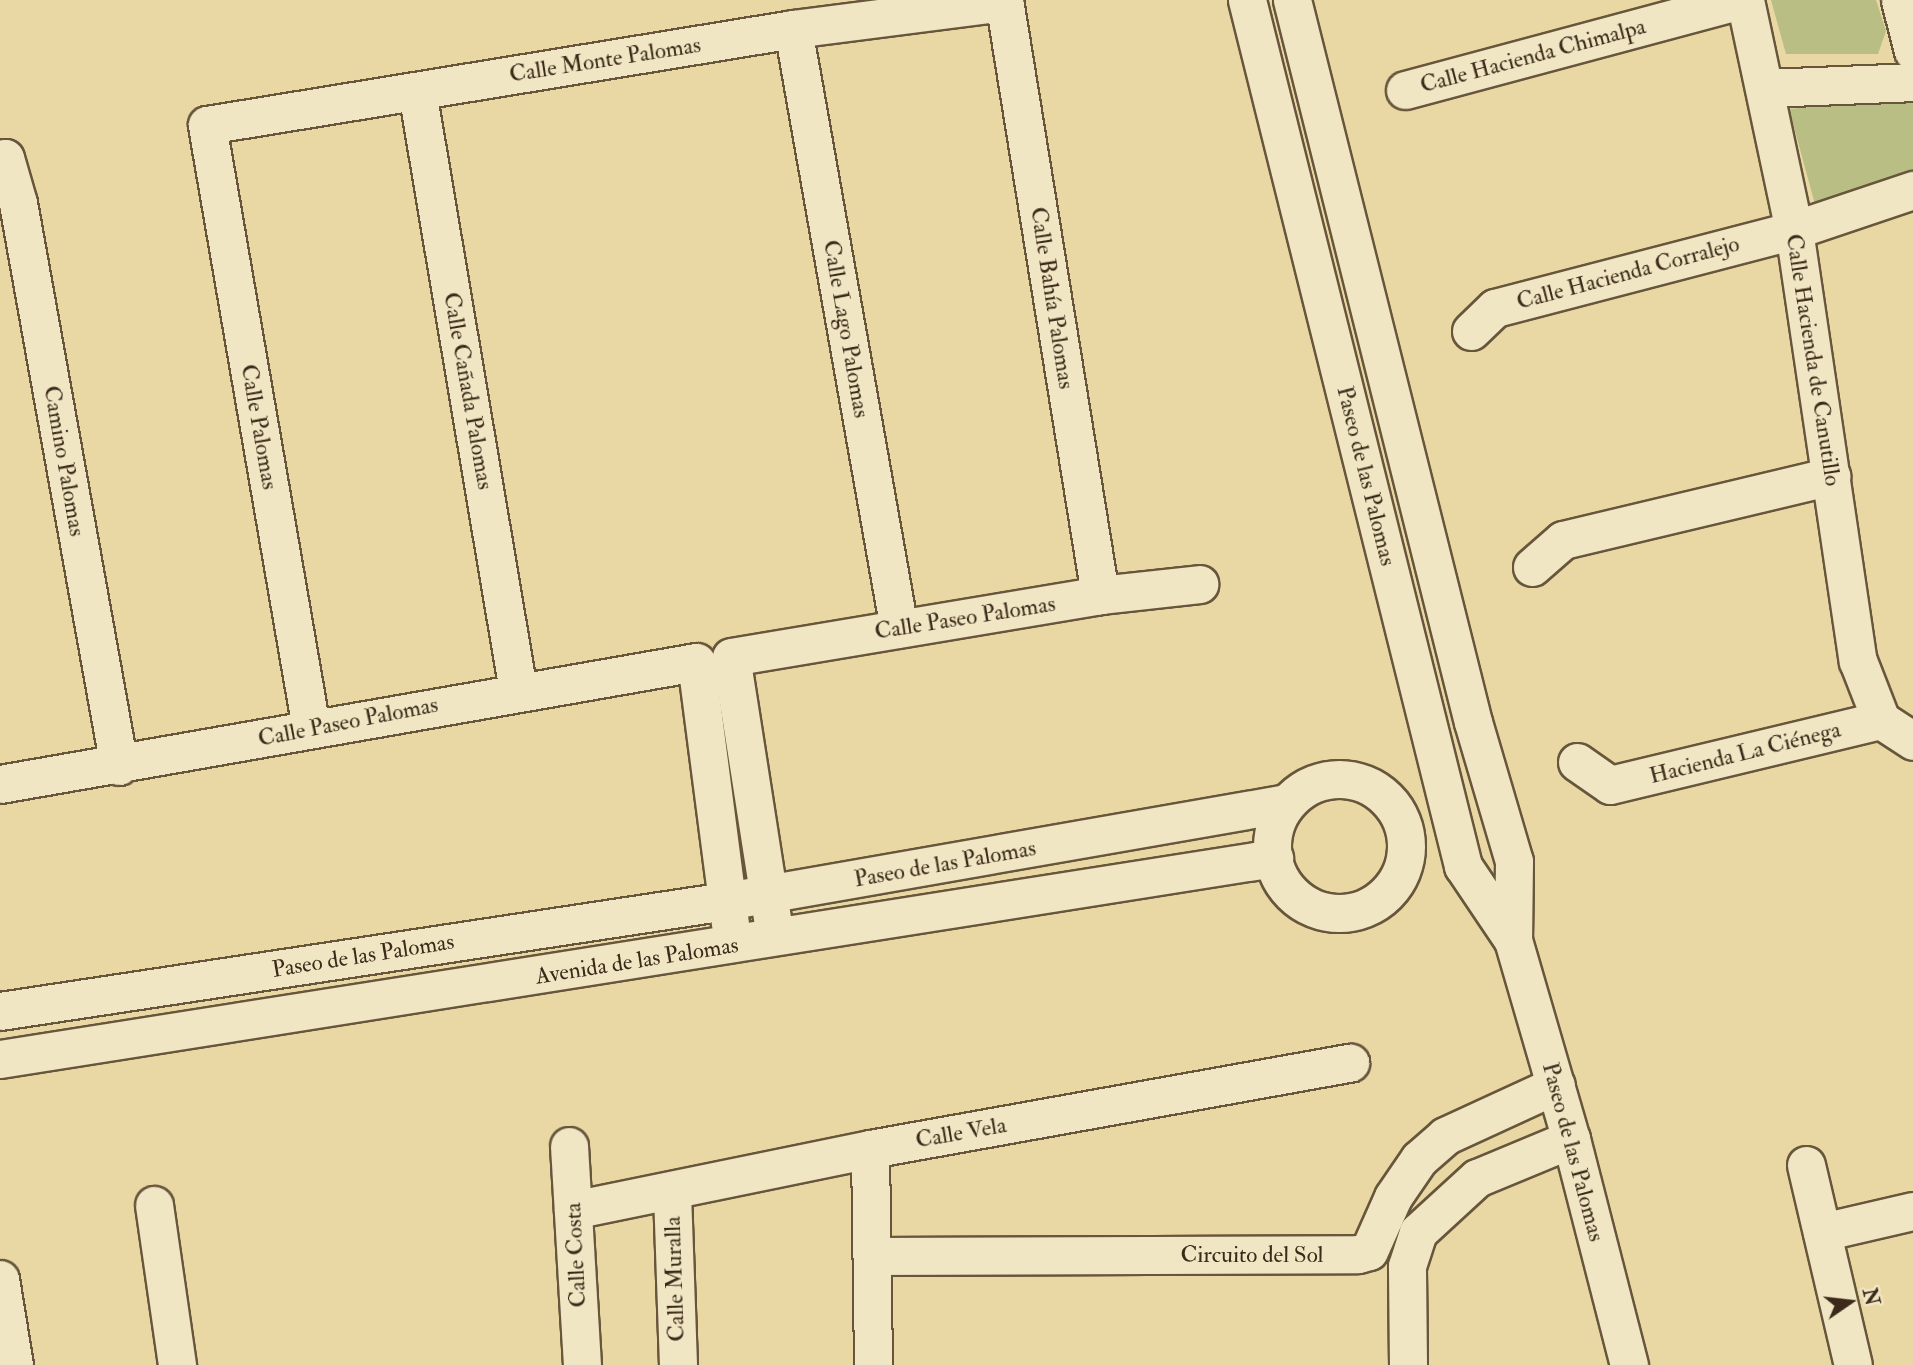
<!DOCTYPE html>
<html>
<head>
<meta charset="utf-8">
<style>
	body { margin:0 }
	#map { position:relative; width:1913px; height:1365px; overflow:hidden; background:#ead8a4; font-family:"IM FELL Double Pica",serif }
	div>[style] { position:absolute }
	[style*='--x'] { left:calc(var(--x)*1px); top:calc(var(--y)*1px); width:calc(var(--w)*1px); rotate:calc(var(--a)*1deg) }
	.green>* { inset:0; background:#b9be84 }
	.roads { filter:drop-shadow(2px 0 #67563c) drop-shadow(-2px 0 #67563c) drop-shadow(0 2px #67563c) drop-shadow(0 -2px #67563c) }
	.street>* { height:37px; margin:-18.5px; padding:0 18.5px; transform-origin:18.5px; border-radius:18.5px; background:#f1e6c4 }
	.street>.ring { margin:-18.5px; padding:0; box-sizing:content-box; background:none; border:37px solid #f1e6c4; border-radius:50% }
	span { translate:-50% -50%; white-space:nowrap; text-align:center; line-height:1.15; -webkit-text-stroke:5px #f1e6c4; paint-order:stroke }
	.street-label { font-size:23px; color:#3b2a19 }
	.north { position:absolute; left:1815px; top:1267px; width:70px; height:70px; -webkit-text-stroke:5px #f1e6c4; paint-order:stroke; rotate:76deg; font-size:19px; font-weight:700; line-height:28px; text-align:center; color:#3b2a19 }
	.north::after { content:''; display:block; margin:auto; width:24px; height:32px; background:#3b2a19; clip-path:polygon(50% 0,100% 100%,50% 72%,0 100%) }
</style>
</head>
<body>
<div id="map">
	<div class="green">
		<div style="clip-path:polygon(1771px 0,1876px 0,1886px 31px,1878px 54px,1786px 54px)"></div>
		<div style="clip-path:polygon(1913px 97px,1913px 176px,1816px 208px,1789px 109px)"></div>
	</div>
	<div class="roads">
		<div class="street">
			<div style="--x:1004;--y:0;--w:603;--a:80.83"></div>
			<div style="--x:1247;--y:0;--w:893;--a:75.99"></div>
			<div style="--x:1463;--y:866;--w:89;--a:56"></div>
			<div style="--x:1513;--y:940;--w:207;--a:73.8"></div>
			<div style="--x:1571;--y:1139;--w:233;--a:75.6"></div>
			<div style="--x:1292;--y:0;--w:744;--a:75.93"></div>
			<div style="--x:1473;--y:722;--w:145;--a:73.6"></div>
			<div style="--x:1514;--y:861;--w:79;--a:90.7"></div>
			<div style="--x:1745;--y:0;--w:235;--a:78"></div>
			<div style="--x:1794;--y:230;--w:436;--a:81.6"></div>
			<div style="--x:1858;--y:661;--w:63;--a:68.7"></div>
			<div style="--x:1900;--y:0;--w:53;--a:75.7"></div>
			<div style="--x:793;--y:29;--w:609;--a:79.98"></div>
			<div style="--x:1766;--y:88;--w:147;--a:-2.3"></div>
			<div style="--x:1405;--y:90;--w:349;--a:-15"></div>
			<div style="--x:417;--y:91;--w:608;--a:80.44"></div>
			<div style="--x:0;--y:159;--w:5;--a:-11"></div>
			<div style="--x:5;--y:158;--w:47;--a:73.9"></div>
			<div style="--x:18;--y:203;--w:572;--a:79.83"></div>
			<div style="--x:1471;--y:331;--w:33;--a:-44"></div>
			<div style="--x:1495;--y:308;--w:309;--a:-14.6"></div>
			<div style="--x:1794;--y:230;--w:126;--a:-18.6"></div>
			<div style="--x:1532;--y:567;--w:41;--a:-41.1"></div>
			<div style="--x:1563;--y:540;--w:276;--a:-13.4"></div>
			<div style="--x:311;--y:728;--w:612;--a:-99.79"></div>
			<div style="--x:207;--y:125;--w:594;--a:-9.3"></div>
			<div style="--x:793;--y:29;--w:213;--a:-7.3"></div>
			<div style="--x:1577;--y:762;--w:40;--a:34.9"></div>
			<div style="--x:1610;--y:785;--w:279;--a:-13.5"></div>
			<div style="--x:1881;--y:720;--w:38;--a:33"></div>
			<div class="ring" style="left:1272px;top:779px;width:97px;height:97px"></div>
			<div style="--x:0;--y:784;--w:707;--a:-9.94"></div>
			<div style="--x:696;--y:662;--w:264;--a:82.6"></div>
			<div style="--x:772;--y:918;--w:264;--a:-98.9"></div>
			<div style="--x:731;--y:657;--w:374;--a:-9.5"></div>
			<div style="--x:1100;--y:595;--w:100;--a:-6.3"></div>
			<div style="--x:0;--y:1011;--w:734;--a:-8.62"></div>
			<div style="--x:726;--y:901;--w:569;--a:-9.91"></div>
			<div style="--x:0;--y:1059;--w:1290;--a:-8.97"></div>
			<div style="--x:569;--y:1146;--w:219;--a:86.6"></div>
			<div style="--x:870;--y:1149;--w:216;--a:89.2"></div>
			<div style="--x:1806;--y:1165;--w:205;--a:76.8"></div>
			<div style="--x:672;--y:1193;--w:172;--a:88"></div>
			<div style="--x:154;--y:1205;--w:162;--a:81.8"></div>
			<div style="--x:573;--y:1210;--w:303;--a:-11.6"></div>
			<div style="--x:870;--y:1149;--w:488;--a:-10.2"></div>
			<div style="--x:1822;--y:1232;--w:93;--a:-13"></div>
			<div style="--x:873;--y:1256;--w:485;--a:-0.2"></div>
			<div style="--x:1358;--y:1254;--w:11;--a:-15"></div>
			<div style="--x:1369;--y:1251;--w:59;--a:-66"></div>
			<div style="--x:1393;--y:1197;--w:46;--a:-55.6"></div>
			<div style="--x:1419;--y:1159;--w:35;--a:-41"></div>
			<div style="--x:1445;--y:1136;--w:122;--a:-24.7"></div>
			<div style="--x:0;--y:1279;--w:87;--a:80.8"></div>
			<div style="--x:1408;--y:1365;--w:99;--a:-90.6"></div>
			<div style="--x:1407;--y:1266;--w:36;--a:-72"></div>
			<div style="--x:1418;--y:1232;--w:80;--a:-42.5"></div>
			<div style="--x:1477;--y:1178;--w:102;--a:-22.5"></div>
		</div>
	</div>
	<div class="street-label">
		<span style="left:1533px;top:56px;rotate:-15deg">Calle Hacienda Chimalpa</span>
		<span style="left:605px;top:60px;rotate:-9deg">Calle Monte Palomas</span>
		<span style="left:1628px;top:273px;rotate:-15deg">Calle Hacienda Corralejo</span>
		<span style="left:1052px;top:298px;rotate:81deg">Calle Bahía Palomas</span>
		<span style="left:846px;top:329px;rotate:80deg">Calle Lago Palomas</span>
		<span style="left:1813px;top:360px;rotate:81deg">Calle Hacienda de Canutillo</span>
		<span style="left:468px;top:391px;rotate:80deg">Calle Cañada Palomas</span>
		<span style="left:259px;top:427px;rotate:80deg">Calle Palomas</span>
		<span style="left:64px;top:461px;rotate:80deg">Camino Palomas</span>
		<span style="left:1366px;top:476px;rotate:76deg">Paseo de las Palomas</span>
		<span style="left:965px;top:618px;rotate:-9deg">Calle Paseo Palomas</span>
		<span style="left:348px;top:722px;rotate:-11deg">Calle Paseo Palomas</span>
		<span style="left:1745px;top:753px;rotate:-14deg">Hacienda La Ciénega</span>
		<span style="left:945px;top:864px;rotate:-10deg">Paseo de las Palomas</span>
		<span style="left:363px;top:956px;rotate:-9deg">Paseo de las Palomas</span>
		<span style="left:637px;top:961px;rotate:-9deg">Avenida de las Palomas</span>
		<span style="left:961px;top:1133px;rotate:-10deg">Calle Vela</span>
		<span style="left:1573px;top:1152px;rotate:75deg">Paseo de las Palomas</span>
		<span style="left:576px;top:1255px;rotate:-93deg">Calle Costa</span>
		<span style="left:1252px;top:1255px">Circuito del Sol</span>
		<span style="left:675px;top:1279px;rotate:-92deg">Calle Muralla</span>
	</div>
	<div class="north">N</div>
</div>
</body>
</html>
